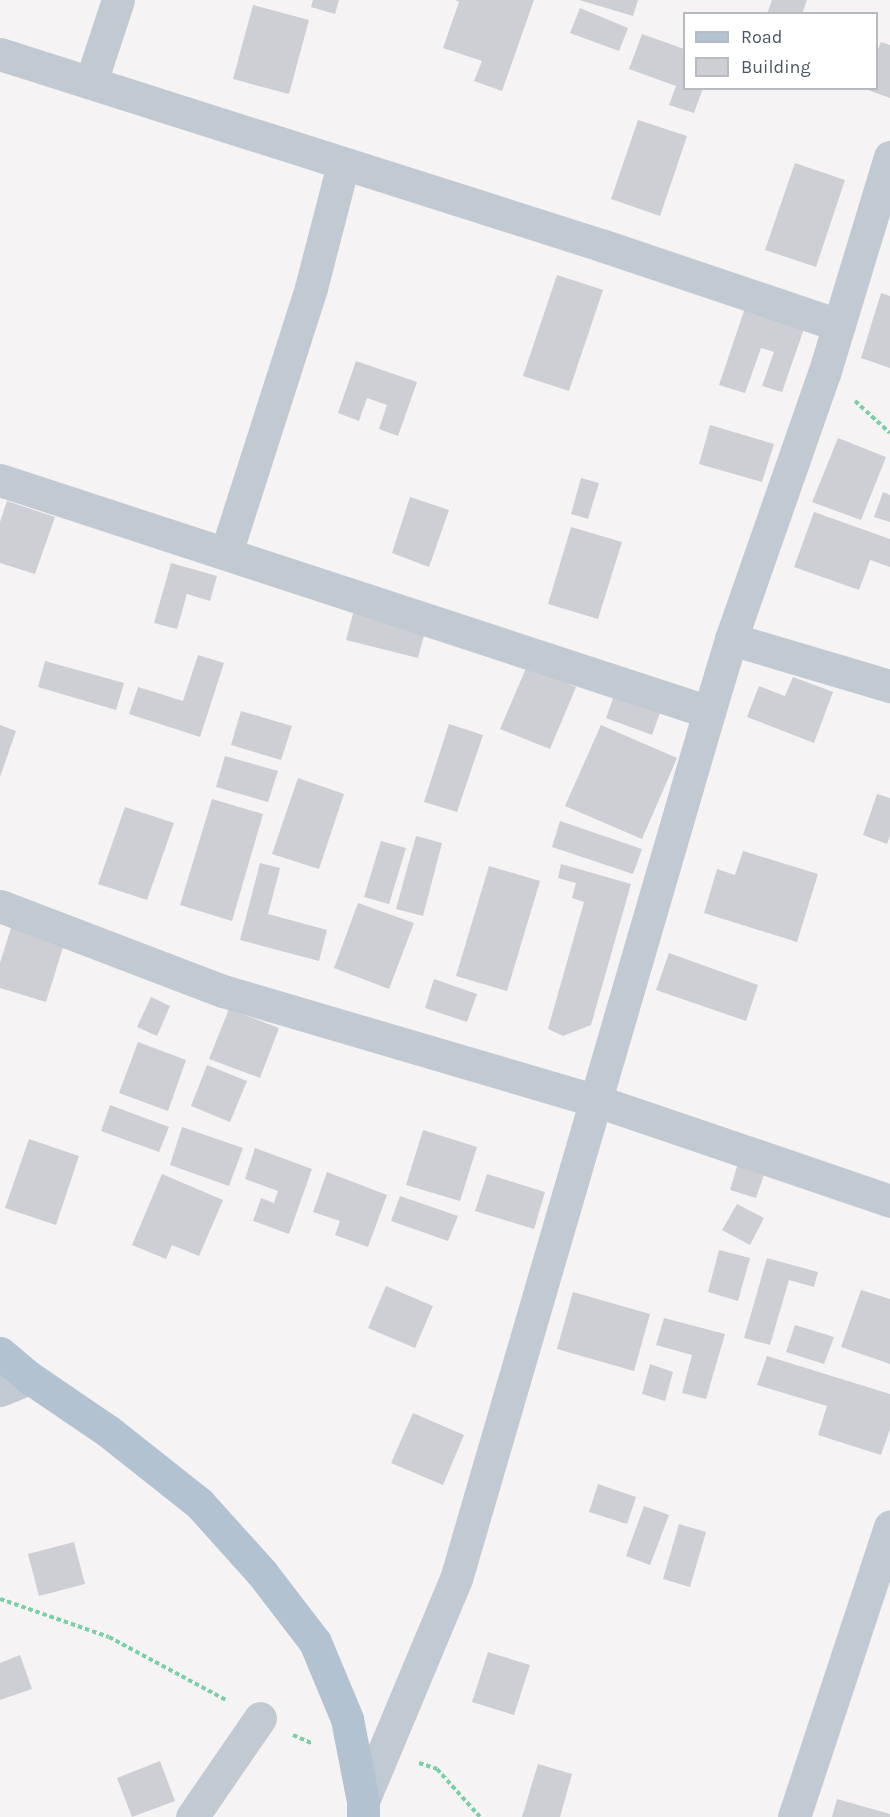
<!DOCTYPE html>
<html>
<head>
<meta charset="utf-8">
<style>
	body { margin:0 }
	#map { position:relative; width:890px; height:1817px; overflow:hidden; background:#f5f3f3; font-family:Karla,sans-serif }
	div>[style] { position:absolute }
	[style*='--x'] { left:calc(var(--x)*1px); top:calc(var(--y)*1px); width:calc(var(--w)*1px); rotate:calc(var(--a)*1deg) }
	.building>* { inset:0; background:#cdcfd5 }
	.path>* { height:4px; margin-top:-2px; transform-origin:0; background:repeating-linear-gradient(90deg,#7ad0a6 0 4.5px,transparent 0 7.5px) }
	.minor>* { height:33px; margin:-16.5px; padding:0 16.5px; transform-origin:16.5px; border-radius:16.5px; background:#c1cad2 }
	.major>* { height:33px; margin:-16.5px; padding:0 16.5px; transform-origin:16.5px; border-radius:16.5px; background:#b3c2d1 }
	span { translate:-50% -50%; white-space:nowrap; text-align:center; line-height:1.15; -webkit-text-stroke:6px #fff; paint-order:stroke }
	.legend { position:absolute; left:683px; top:12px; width:195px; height:78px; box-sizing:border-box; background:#fff; border:2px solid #b7bbc0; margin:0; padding:8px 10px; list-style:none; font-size:18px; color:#4a5661 }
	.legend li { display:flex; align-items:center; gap:12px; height:30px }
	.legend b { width:30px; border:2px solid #b7bbc0 }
</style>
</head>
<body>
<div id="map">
	<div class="building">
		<div style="clip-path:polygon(313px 0,339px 0,335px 14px,311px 7px)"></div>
		<div style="clip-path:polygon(455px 0,534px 0,502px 91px,474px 81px,482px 61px,443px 48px,459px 2px)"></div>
		<div style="clip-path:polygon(579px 0,638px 0,633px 16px)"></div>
		<div style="clip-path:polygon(772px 0,807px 0,802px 14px,767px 14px)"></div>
		<div style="clip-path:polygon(253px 5px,309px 20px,289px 94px,233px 79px)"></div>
		<div style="clip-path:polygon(580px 8px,628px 28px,619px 51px,570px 33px)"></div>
		<div style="clip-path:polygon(642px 34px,684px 49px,684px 88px,703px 88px,694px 113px,669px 105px,676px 86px,629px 69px)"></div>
		<div style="clip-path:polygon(881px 42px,890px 45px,890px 98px,865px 89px,876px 88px,876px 54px)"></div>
		<div style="clip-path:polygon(638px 120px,687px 136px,660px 216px,611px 199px)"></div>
		<div style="clip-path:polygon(795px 163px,845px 180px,816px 267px,765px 250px)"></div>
		<div style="clip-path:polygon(557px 275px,603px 290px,569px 391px,523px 376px)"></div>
		<div style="clip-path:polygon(881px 293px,890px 296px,890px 368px,861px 358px)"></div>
		<div style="clip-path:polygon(747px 302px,806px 323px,782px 392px,762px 386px,774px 352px,761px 348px,745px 393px,719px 385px)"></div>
		<div style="clip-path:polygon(356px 361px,417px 382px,398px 436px,379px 429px,387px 405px,367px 398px,359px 421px,338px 413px)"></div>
		<div style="clip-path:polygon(710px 425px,774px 444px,762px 482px,699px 464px)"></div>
		<div style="clip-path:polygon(838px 438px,886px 457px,861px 520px,812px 502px)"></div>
		<div style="clip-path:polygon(581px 478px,599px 483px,588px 519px,571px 514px)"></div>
		<div style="clip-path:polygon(883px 492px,890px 495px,890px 522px,874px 517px)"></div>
		<div style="clip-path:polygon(410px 497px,449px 510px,429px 567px,392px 553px)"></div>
		<div style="clip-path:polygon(7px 501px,55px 517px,35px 574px,0 563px,0 522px)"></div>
		<div style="clip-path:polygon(814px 512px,890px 539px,890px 567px,870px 560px,859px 590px,794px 567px)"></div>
		<div style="clip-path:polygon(571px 527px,622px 542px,598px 619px,548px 604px)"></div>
		<div style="clip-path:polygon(171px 563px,217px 576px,210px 601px,187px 594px,177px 629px,154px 623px)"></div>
		<div style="clip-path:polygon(355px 606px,427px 624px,418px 658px,346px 640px)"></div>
		<div style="clip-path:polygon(198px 655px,224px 663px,200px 737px,129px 714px,138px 687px,183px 701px)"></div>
		<div style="clip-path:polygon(45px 661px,124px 683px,116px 710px,38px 687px)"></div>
		<div style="clip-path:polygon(527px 666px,576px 687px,550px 749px,500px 729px)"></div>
		<div style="clip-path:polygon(793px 677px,833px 692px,814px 743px,747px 717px,759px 686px,785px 696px)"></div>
		<div style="clip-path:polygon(616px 690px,662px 707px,652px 735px,606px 718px)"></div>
		<div style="clip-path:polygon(241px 711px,292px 726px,281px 760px,231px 745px)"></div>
		<div style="clip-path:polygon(449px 724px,483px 735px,457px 812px,424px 802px)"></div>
		<div style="clip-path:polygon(0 725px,16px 731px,0 777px)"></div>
		<div style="clip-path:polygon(601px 725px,677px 758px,642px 839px,565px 806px)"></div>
		<div style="clip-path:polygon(225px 756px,278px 771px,268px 802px,216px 787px)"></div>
		<div style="clip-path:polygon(298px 778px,344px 794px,319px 869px,272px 854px)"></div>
		<div style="clip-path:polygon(877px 794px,890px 798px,890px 836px,887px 844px,863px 835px)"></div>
		<div style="clip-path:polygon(212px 799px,263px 814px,232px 921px,180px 905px)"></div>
		<div style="clip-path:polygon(125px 807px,174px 823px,147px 900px,98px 884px)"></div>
		<div style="clip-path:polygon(560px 821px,642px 849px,633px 874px,552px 847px)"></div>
		<div style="clip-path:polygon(416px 836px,442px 843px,423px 916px,396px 909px)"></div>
		<div style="clip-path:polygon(381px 841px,406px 848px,389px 904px,364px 897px)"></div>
		<div style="clip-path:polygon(743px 851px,818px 874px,797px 942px,704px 913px,717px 869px,735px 875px)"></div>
		<div style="clip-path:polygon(260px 863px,280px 868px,268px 914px,327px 930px,319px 961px,240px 940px)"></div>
		<div style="clip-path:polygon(561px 864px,631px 884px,591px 1025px,563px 1036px,548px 1029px,584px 902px,572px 898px,576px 883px,558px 878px)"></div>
		<div style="clip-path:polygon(489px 866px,540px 881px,507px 991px,456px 976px)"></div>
		<div style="clip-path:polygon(358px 903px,414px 923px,389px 989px,334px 968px)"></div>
		<div style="clip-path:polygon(12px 925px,65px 941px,46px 1002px,0 988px,0 963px)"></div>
		<div style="clip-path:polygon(669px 953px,758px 985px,746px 1021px,656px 990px)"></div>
		<div style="clip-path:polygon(434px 979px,477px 994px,467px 1022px,425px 1008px)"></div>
		<div style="clip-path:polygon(151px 997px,170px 1006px,157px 1036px,137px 1027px)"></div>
		<div style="clip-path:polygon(229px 1009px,279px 1028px,260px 1078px,209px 1059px)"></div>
		<div style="clip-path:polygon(138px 1042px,186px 1060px,168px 1111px,119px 1093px)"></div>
		<div style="clip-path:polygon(207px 1065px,247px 1081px,230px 1122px,191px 1106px)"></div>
		<div style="clip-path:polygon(110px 1105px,169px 1127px,159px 1152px,101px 1131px)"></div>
		<div style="clip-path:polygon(182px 1127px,243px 1148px,229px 1186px,170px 1165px)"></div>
		<div style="clip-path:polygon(423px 1130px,477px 1147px,460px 1201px,406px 1185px)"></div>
		<div style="clip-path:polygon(29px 1139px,79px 1156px,56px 1225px,5px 1208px)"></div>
		<div style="clip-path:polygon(255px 1148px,312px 1169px,289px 1234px,253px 1221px,261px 1198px,274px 1203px,278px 1191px,245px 1179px)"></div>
		<div style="clip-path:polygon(738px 1163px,765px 1172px,756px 1198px,730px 1190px)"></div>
		<div style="clip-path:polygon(327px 1172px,387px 1195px,368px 1247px,335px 1235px,340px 1221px,313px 1212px)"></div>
		<div style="clip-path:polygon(162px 1174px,223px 1200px,199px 1256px,172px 1245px,166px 1259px,132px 1245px)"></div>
		<div style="clip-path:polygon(487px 1174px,545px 1192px,534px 1229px,475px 1211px)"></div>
		<div style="clip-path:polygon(400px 1196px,458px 1216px,448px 1241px,391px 1221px)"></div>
		<div style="clip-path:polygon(737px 1204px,764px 1218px,750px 1245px,722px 1230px)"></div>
		<div style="clip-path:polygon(719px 1250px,750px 1258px,738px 1301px,708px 1292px)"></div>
		<div style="clip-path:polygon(767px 1258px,818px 1272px,814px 1287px,789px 1280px,770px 1345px,744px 1338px)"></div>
		<div style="clip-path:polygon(386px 1286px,433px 1306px,415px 1348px,368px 1328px)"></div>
		<div style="clip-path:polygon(861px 1290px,890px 1299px,890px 1364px,841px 1347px)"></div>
		<div style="clip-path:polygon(573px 1292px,650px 1314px,634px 1371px,557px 1349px)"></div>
		<div style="clip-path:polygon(664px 1318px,725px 1334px,706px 1399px,682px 1393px,692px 1355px,656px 1345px)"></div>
		<div style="clip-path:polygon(795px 1325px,834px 1337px,824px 1364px,786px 1352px)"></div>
		<div style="clip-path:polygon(767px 1356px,890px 1394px,890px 1429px,881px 1455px,818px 1435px,827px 1406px,757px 1385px)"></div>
		<div style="clip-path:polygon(650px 1364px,673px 1372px,665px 1401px,642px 1394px)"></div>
		<div style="clip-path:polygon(413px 1413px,464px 1435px,443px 1485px,391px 1463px)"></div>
		<div style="clip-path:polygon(598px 1484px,636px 1497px,627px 1524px,589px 1512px)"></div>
		<div style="clip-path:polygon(644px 1506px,669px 1515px,650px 1565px,626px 1556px)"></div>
		<div style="clip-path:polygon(679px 1524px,706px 1532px,690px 1587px,663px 1579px)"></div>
		<div style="clip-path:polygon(74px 1542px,85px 1584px,39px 1596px,28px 1554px)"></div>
		<div style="clip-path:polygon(488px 1652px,530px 1665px,514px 1715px,472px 1702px)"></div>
		<div style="clip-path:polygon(20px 1655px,32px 1689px,0 1700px,0 1663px)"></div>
		<div style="clip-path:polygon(160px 1761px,175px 1801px,132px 1817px,117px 1778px)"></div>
		<div style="clip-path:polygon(538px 1764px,572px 1774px,560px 1817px,522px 1817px)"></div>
		<div style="clip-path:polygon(837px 1799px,890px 1814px,890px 1817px,832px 1817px)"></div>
	</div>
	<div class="path">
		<div style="--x:855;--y:401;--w:47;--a:42.4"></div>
		<div style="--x:0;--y:1599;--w:115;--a:19.2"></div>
		<div style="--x:109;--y:1637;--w:135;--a:28.3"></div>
		<div style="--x:293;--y:1735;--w:22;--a:24"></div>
		<div style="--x:419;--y:1763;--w:19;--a:18"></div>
		<div style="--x:437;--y:1769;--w:64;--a:48.1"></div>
	</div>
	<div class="minor">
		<div style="--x:0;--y:54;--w:631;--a:17.63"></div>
		<div style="--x:601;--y:245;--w:251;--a:18.6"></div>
		<div style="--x:91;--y:82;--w:86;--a:-71.8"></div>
		<div style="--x:0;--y:480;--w:746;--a:18.12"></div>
		<div style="--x:226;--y:553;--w:278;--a:-72.2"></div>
		<div style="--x:311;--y:288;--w:128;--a:-75.5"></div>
		<div style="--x:731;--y:639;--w:166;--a:16.5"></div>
		<div style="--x:0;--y:906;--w:239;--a:20.9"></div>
		<div style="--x:223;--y:991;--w:390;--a:16.4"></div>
		<div style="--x:597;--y:1101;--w:310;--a:18.8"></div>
		<div style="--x:0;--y:1390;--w:32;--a:-22"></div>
		<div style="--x:363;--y:1801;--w:241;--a:-67.3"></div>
		<div style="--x:456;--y:1579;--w:903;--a:-73.73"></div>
		<div style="--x:709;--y:712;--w:76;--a:-73.2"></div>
		<div style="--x:731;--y:639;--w:281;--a:-70.7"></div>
		<div style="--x:824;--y:374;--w:227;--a:-73.1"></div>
		<div style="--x:192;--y:1817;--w:120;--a:-55.5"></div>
		<div style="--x:794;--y:1817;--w:306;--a:-71.7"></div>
	</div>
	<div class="major">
		<div style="--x:0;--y:1353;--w:39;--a:40"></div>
		<div style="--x:30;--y:1378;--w:94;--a:34.2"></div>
		<div style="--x:108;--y:1431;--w:116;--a:38.4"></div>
		<div style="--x:199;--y:1503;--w:94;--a:48"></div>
		<div style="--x:262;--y:1573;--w:87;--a:52.5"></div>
		<div style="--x:315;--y:1642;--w:83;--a:67.4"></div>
		<div style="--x:347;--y:1719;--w:84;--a:79"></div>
		<div style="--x:363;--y:1801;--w:16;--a:90"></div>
	</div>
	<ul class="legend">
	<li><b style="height:8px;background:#b3c2d1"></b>Road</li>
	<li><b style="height:16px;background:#cdcfd5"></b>Building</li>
	</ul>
</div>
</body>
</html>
